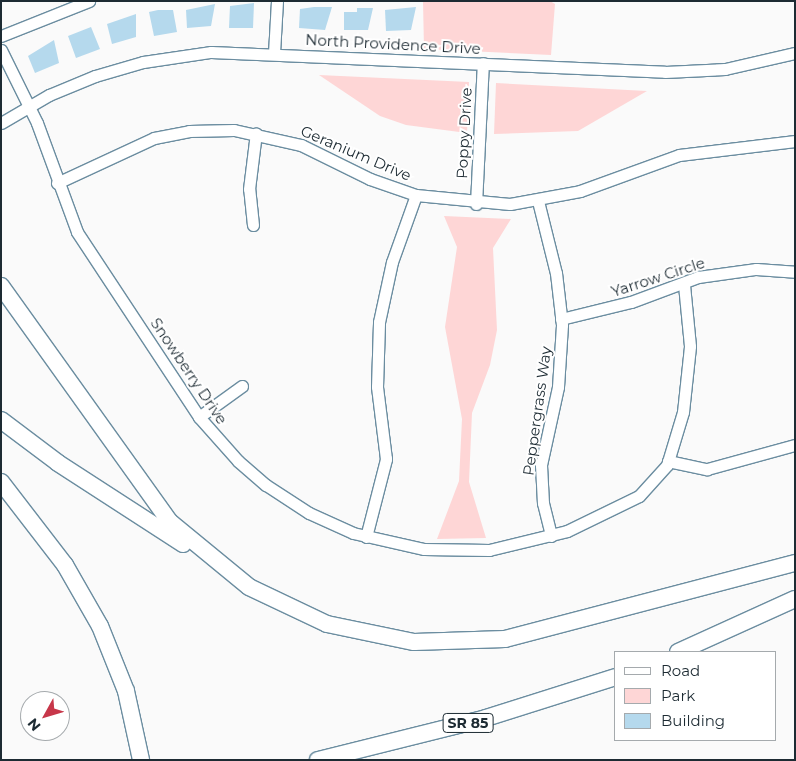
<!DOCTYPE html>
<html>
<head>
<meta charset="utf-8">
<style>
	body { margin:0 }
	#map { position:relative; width:796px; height:761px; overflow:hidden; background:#fafafa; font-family:Montserrat,sans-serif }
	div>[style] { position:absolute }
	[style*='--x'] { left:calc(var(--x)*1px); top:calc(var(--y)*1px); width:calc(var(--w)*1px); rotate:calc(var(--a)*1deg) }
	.green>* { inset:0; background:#fed6d6 }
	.building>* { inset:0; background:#b5d9ed }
	.roads { filter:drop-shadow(1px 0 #6b8da0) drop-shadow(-1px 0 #6b8da0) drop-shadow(0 1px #6b8da0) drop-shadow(0 -1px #6b8da0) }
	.minor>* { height:11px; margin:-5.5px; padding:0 5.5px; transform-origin:5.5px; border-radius:5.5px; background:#fff }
	.highway>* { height:16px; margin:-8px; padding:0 8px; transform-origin:8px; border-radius:8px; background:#fff }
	span { translate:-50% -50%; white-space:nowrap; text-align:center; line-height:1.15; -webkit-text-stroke:4px #fff; paint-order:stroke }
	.shield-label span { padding:1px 4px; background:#fff; border:1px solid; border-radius:4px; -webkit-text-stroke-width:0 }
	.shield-label { font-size:14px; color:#1d2b33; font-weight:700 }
	.street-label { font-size:15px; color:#1d2b33 }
	.frame { position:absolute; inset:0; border:2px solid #1d2b33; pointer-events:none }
	.legend { position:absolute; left:614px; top:651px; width:162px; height:90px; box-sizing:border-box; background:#fff; border:1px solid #a5aaad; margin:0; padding:6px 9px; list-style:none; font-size:15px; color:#1d2b33 }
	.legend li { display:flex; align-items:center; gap:10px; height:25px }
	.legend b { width:25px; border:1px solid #a5aaad }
	.north { position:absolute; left:20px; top:691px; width:50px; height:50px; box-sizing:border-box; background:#fff; border:1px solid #a5aaad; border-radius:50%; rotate:231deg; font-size:14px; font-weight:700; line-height:20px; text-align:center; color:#1d2b33 }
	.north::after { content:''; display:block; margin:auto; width:18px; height:22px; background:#c7374a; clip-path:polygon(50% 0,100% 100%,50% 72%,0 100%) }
</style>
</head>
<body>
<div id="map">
	<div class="green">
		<div style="clip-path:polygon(423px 1px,550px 1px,555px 4px,551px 55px,424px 49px)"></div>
		<div style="clip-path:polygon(319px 75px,469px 82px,467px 133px,406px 125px,380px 116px)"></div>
		<div style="clip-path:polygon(496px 83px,647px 91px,578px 131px,494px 134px)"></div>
		<div style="clip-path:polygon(444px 216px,511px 219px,493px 248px,497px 330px,490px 365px,472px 413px,469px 482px,486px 538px,437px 539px,459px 481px,462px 419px,445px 327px,457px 247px)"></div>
	</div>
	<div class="building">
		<div style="clip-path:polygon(254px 3px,253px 28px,229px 28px,230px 6px)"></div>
		<div style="clip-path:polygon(215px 4px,211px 26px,187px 28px,186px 10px)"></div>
		<div style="clip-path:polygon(314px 7px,332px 7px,325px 30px,299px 28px,300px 9px)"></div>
		<div style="clip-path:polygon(416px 7px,411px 30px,386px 31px,385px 10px)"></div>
		<div style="clip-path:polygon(357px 8px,373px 8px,368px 30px,344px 30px,344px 12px,357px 12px)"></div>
		<div style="clip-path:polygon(158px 10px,173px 10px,177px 32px,154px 36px,149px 12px)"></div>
		<div style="clip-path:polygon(136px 14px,136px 37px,112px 44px,107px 24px)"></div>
		<div style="clip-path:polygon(91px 27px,100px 49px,76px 58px,68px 36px)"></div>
		<div style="clip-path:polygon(54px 40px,59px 63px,35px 73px,28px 56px)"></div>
	</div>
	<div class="roads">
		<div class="minor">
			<div style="--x:1;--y:36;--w:95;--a:-21.7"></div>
			<div style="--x:1;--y:50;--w:81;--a:63.7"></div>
			<div style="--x:37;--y:123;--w:116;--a:69.8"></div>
			<div style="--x:77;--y:232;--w:222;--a:56.6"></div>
			<div style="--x:199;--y:417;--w:59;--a:48.4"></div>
			<div style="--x:238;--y:461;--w:37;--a:41"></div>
			<div style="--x:266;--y:485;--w:51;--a:33.1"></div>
			<div style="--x:309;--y:513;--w:48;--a:24.4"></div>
			<div style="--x:353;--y:533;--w:73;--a:12.7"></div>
			<div style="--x:424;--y:549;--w:65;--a:0.9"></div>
			<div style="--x:489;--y:550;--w:80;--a:-13.7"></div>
			<div style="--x:567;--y:531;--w:80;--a:-25.9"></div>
			<div style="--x:639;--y:496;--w:42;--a:-47.9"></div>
			<div style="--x:667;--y:465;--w:55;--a:-73.2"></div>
			<div style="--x:683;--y:412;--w:66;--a:-83.9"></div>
			<div style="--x:690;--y:346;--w:61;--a:-95.6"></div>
			<div style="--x:274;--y:53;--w:52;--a:-86.7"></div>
			<div style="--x:1;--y:123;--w:56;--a:-30.3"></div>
			<div style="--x:49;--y:95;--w:50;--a:-22.4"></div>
			<div style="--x:95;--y:76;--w:50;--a:-16.3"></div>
			<div style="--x:143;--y:62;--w:69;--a:-8.4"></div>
			<div style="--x:211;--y:52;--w:454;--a:2.5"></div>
			<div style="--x:665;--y:72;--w:60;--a:-2.9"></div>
			<div style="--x:725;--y:69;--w:72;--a:-12.9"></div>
			<div style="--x:57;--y:183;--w:107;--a:-24.9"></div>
			<div style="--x:154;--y:138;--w:36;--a:-11"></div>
			<div style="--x:189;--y:131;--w:45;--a:-1.3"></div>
			<div style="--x:234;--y:130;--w:69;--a:12.6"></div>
			<div style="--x:301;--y:145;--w:77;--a:26.2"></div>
			<div style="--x:370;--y:179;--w:49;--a:19.2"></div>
			<div style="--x:416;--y:195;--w:94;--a:5.5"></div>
			<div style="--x:510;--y:204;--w:71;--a:-10.5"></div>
			<div style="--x:580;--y:191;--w:105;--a:-20"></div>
			<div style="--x:679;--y:155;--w:117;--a:-6.9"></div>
			<div style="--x:538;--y:201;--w:74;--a:76"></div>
			<div style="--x:556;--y:273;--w:52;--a:83.4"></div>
			<div style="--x:562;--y:325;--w:62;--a:93.7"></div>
			<div style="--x:558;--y:387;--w:80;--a:102.3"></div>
			<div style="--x:541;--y:465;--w:38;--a:87"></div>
			<div style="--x:543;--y:503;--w:34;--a:76"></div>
			<div style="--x:476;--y:204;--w:141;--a:-87.2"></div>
			<div style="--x:253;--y:225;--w:36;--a:-96"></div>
			<div style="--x:249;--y:189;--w:56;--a:-82.9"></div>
			<div style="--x:561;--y:319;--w:72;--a:-13.7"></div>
			<div style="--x:631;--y:302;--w:72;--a:-20.5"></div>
			<div style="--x:698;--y:277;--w:59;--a:-7.9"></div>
			<div style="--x:756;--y:269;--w:39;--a:4"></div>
			<div style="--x:199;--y:417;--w:53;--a:-35.8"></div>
			<div style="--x:668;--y:461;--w:40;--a:12"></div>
			<div style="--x:707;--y:469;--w:91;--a:-15.3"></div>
			<div style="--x:366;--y:537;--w:81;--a:-75.6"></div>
			<div style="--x:386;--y:459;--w:73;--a:-97.1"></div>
			<div style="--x:377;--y:387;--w:65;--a:-88.2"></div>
			<div style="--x:379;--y:322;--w:61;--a:-77.8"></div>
			<div style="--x:392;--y:262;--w:71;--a:-70.3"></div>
		</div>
		<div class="highway">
			<div style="--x:1;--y:286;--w:290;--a:54.4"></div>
			<div style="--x:170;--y:522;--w:102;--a:39.4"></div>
			<div style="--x:249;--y:587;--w:86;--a:25.4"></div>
			<div style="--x:327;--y:624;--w:89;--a:11.7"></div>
			<div style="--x:414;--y:642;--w:91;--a:-1.9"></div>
			<div style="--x:505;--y:639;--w:300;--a:-14.7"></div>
			<div style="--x:1;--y:420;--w:71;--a:37"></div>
			<div style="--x:58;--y:463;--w:149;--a:32.9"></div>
			<div style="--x:1;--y:482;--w:105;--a:52.4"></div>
			<div style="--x:65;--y:565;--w:70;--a:60.2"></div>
			<div style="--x:100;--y:626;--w:70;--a:68.2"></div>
			<div style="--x:126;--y:691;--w:71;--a:77.7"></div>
			<div style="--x:678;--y:652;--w:128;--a:-24.4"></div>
			<div style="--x:318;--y:760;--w:173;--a:-14"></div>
			<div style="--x:486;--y:718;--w:135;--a:-17.6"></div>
		</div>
	</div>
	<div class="shield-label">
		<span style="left:468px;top:723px">SR 85</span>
	</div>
	<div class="street-label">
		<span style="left:393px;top:44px;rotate:3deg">North Providence Drive</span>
		<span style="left:464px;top:133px;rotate:-87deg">Poppy Drive</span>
		<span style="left:356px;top:153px;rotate:23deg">Geranium Drive</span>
		<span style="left:658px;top:277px;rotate:-18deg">Yarrow Circle</span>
		<span style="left:189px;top:371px;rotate:56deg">Snowberry Drive</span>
		<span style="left:537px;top:411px;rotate:-82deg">Peppergrass Way</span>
	</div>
	<div class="frame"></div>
	<ul class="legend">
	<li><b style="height:6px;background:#fff"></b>Road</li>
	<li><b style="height:14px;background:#fed6d6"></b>Park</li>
	<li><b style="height:14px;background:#b5d9ed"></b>Building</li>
	</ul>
	<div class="north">N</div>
</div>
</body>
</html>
